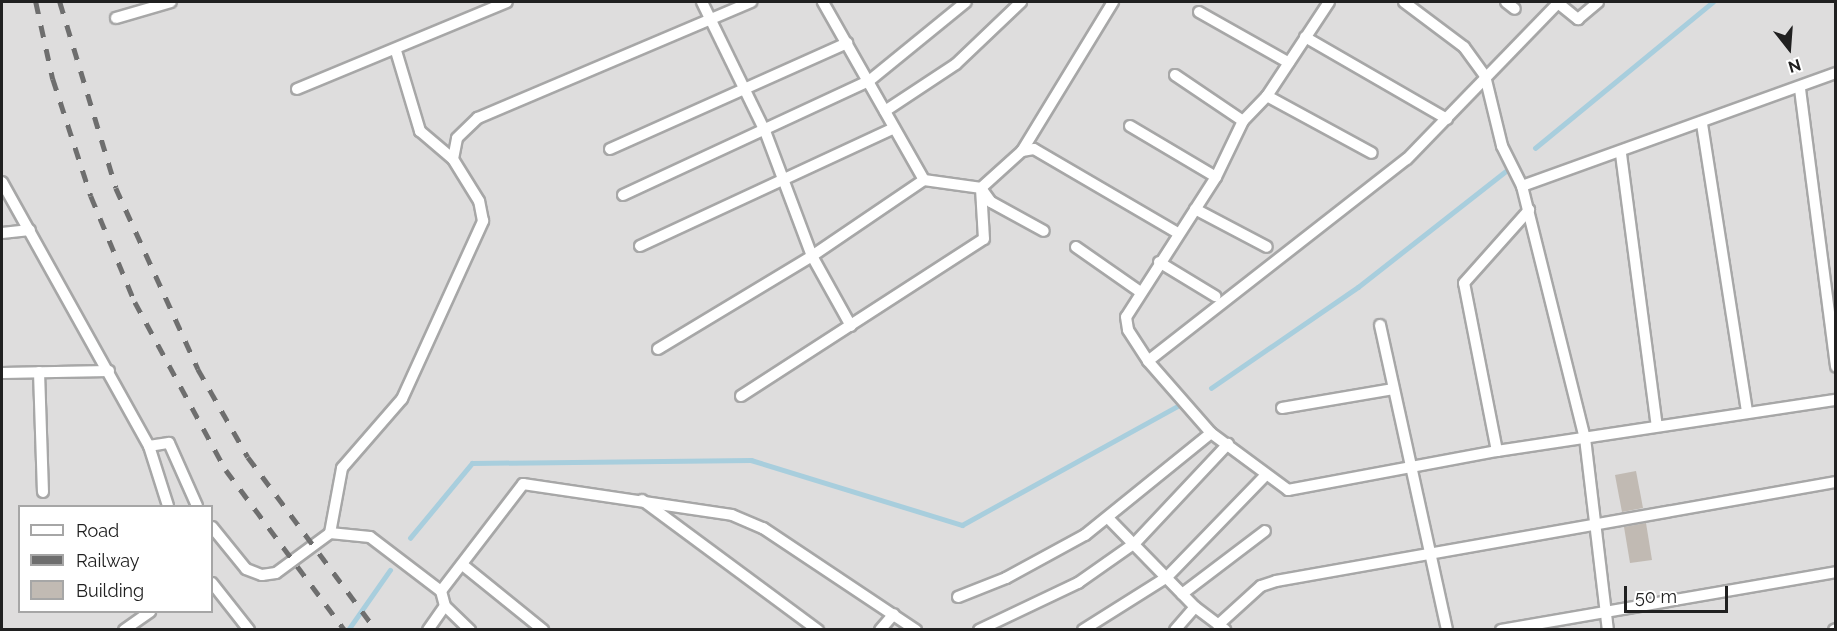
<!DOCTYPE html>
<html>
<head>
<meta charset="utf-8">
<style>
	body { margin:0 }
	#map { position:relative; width:1837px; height:631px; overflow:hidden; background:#f1eee7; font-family:Raleway,sans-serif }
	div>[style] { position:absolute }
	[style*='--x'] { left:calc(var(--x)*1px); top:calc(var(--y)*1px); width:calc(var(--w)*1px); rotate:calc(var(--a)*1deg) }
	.residential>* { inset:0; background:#dedddd }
	.stream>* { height:4.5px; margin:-2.25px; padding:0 2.25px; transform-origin:2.25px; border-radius:2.25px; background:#a8cedd }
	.building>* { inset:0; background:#c1bab3 }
	.roads { filter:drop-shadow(2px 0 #a7a7a7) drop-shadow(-2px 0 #a7a7a7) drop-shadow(0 2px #a7a7a7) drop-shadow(0 -2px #a7a7a7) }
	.minor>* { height:10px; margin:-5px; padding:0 5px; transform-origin:5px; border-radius:5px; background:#fff }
	.rail>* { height:4.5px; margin-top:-2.25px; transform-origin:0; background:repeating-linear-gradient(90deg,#6e6e6e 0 12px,transparent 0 24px) }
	span { translate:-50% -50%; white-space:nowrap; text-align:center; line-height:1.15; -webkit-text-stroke:5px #fff; paint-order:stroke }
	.frame { position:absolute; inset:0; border:3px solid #202020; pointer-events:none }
	.legend { position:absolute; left:18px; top:505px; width:195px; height:108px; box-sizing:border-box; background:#fff; border:2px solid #a6a6a6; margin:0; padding:8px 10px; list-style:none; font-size:18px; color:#202020 }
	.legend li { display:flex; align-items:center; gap:12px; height:30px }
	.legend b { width:30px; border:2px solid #a6a6a6 }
	.north { position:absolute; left:1759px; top:18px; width:60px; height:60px; -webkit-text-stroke:4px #fff; paint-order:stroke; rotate:163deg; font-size:16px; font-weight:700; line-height:24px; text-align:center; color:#202020 }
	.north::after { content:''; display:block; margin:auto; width:21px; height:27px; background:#202020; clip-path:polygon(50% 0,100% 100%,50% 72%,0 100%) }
	.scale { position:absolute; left:1624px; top:586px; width:104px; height:27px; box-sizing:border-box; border:3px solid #202020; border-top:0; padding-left:8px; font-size:18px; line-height:21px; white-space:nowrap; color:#202020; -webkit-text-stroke:4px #fff; paint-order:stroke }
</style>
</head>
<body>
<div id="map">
	<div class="residential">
		<div style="clip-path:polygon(evenodd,2px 2px,1835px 2px,1835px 629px,2px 629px,2px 2px,20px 506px,212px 506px,212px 612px,20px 612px,20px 506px)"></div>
	</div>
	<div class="stream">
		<div style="--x:1535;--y:148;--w:230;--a:-39.4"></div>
		<div style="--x:1211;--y:388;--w:178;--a:-34.5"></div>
		<div style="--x:1358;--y:287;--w:193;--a:-38.1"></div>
		<div style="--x:410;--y:538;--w:97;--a:-50.4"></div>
		<div style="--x:472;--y:463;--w:279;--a:-0.6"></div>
		<div style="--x:751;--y:460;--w:221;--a:17.1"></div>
		<div style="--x:962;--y:525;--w:247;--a:-28.9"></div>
		<div style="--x:348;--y:630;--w:73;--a:-55"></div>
	</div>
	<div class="building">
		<div style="clip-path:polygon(1636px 471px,1643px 508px,1622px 512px,1615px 475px)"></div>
		<div style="clip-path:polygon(1646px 523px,1652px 560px,1630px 563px,1624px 527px)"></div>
	</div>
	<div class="roads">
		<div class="minor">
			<div style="--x:702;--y:2;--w:144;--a:64"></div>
			<div style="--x:765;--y:131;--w:134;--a:69.4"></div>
			<div style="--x:812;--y:256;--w:135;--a:-34.2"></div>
			<div style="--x:924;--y:180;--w:205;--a:-119.6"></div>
			<div style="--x:1329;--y:2;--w:113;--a:123.4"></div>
			<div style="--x:1267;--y:96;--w:35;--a:134"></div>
			<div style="--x:1243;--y:121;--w:62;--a:115.7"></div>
			<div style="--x:1216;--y:177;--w:166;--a:122.7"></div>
			<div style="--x:1126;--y:317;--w:13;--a:81"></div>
			<div style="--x:1128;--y:330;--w:37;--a:57"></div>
			<div style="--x:1148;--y:361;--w:96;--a:48.8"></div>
			<div style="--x:1211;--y:433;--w:96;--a:36.5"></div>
			<div style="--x:1288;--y:490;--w:213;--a:-10.6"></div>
			<div style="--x:1497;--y:451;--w:343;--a:-8.6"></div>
			<div style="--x:1404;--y:2;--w:75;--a:36.9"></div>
			<div style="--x:1464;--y:47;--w:36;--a:54"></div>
			<div style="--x:1485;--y:76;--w:72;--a:76.3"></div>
			<div style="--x:1502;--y:146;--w:45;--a:63.4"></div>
			<div style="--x:1522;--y:186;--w:260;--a:76"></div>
			<div style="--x:1585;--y:438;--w:193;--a:83.2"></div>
			<div style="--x:1506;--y:2;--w:11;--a:38"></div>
			<div style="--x:1558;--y:3;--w:26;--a:39"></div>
			<div style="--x:1578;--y:19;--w:26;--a:-40"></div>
			<div style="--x:1199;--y:12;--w:103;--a:29.5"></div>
			<div style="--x:116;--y:18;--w:57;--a:-16.2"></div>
			<div style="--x:1305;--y:37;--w:164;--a:30"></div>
			<div style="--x:396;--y:51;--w:84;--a:73.3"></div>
			<div style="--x:420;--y:131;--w:43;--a:40.3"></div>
			<div style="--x:1175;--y:75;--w:82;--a:34.1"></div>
			<div style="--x:297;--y:89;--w:227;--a:-22.5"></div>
			<div style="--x:1800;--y:89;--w:280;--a:82.6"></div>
			<div style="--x:1267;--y:96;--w:119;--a:28.5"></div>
			<div style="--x:885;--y:111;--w:85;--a:-33.5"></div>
			<div style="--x:956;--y:64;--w:90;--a:-43.6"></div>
			<div style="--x:1702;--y:124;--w:290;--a:81.1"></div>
			<div style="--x:1130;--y:126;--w:100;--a:30.7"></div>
			<div style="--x:610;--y:149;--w:260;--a:-24.1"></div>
			<div style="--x:1022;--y:151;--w:175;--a:-58.6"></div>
			<div style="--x:1621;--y:154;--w:274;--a:82.5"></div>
			<div style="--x:924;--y:180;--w:58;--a:8"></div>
			<div style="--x:981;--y:188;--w:55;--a:-42.1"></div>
			<div style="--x:1022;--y:151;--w:12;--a:-9"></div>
			<div style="--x:1034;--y:149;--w:167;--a:30.3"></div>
			<div style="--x:2;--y:182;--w:302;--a:60.9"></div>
			<div style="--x:149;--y:446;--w:63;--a:72.4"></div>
			<div style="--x:1522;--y:186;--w:334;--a:-19.8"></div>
			<div style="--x:983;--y:191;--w:14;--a:54"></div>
			<div style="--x:991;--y:202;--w:60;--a:28.7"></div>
			<div style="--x:623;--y:195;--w:271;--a:-24.9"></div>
			<div style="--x:869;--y:81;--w:125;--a:-39.2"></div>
			<div style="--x:1195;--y:209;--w:81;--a:27.8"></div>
			<div style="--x:2;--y:233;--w:28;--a:-6"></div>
			<div style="--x:640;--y:246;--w:280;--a:-24.9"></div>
			<div style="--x:1076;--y:247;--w:77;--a:34.9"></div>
			<div style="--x:1159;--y:262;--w:66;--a:31.3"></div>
			<div style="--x:1380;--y:325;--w:312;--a:77.6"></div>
			<div style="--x:658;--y:349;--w:180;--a:-31.1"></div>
			<div style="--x:812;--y:256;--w:80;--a:60.9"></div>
			<div style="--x:1148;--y:361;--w:328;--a:-38"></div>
			<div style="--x:1407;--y:159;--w:219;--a:-45.9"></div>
			<div style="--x:39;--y:372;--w:120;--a:88.1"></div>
			<div style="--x:2;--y:373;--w:107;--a:-1.1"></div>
			<div style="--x:741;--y:396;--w:289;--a:-32.9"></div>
			<div style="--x:984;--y:239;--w:51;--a:-93.4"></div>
			<div style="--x:1282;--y:408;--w:113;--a:-9.7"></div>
			<div style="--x:149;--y:446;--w:20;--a:-9"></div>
			<div style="--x:169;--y:443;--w:69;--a:66"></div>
			<div style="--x:1497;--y:451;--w:171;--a:-101.1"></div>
			<div style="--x:1464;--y:283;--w:98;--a:-48.3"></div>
			<div style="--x:642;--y:500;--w:219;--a:36.5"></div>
			<div style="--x:1109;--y:519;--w:123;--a:45.7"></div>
			<div style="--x:212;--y:527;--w:54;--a:51"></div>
			<div style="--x:246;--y:569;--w:17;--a:21"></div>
			<div style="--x:262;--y:575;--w:14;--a:-8"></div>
			<div style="--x:276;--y:573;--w:67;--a:-36.5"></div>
			<div style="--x:330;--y:533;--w:40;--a:5.7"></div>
			<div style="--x:370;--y:537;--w:89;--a:37.3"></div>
			<div style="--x:330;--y:533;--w:66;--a:-79.5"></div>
			<div style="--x:342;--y:468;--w:91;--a:-49"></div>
			<div style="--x:402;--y:399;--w:196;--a:-65.5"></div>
			<div style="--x:483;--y:221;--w:20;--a:-101"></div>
			<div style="--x:479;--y:201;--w:49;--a:-121.8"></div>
			<div style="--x:453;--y:159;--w:21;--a:-79"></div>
			<div style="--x:457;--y:138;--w:29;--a:-44"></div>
			<div style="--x:478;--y:118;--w:297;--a:-23"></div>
			<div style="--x:464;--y:566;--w:102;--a:39"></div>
			<div style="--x:212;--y:583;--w:60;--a:51.8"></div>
			<div style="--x:1182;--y:594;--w:104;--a:-37.2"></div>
			<div style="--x:958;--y:597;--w:52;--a:-21.6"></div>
			<div style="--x:1006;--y:578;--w:90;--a:-28.6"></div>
			<div style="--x:1085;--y:535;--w:162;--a:-39"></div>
			<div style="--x:445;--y:606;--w:35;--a:44"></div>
			<div style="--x:1218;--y:625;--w:58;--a:-42.2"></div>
			<div style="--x:1261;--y:586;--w:16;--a:-18"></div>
			<div style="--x:1276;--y:581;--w:569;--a:-10.03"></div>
			<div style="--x:124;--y:630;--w:32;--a:-35"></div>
			<div style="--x:428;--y:630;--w:29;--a:-55"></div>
			<div style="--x:445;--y:606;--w:16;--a:-105"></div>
			<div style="--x:441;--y:591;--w:135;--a:-52.5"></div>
			<div style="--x:523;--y:484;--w:211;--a:8.4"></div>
			<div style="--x:732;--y:515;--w:34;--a:23"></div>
			<div style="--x:763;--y:528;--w:184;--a:33.7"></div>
			<div style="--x:880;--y:630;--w:21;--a:-49"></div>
			<div style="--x:979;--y:630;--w:110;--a:-25.4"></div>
			<div style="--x:1078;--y:583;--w:70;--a:-35.1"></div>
			<div style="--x:1135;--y:543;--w:136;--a:-46.8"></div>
			<div style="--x:1083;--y:630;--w:99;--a:-32.2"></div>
			<div style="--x:1167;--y:577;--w:142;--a:-45.9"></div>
			<div style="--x:1175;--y:630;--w:30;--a:-49"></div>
			<div style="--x:1195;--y:607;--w:38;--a:37"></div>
			<div style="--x:1501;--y:630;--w:340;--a:-9.8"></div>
			<div style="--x:1834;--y:630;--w:2;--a:-27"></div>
		</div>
	</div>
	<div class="rail">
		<div style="--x:36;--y:2;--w:79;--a:77.6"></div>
		<div style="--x:53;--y:79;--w:123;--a:72"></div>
		<div style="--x:91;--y:196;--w:115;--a:67.5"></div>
		<div style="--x:135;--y:302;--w:191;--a:61.6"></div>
		<div style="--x:226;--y:470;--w:199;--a:53.4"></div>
		<div style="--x:60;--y:2;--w:194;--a:73.2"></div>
		<div style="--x:116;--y:188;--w:199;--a:65.6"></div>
		<div style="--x:198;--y:369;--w:101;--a:60.4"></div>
		<div style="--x:248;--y:457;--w:215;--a:53.5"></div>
	</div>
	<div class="frame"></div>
	<ul class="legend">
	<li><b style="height:8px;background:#fff"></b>Road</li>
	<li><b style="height:8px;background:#6e6e6e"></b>Railway</li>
	<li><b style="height:16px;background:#c1bab3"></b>Building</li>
	</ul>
	<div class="north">N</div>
	<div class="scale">50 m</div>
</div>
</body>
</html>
